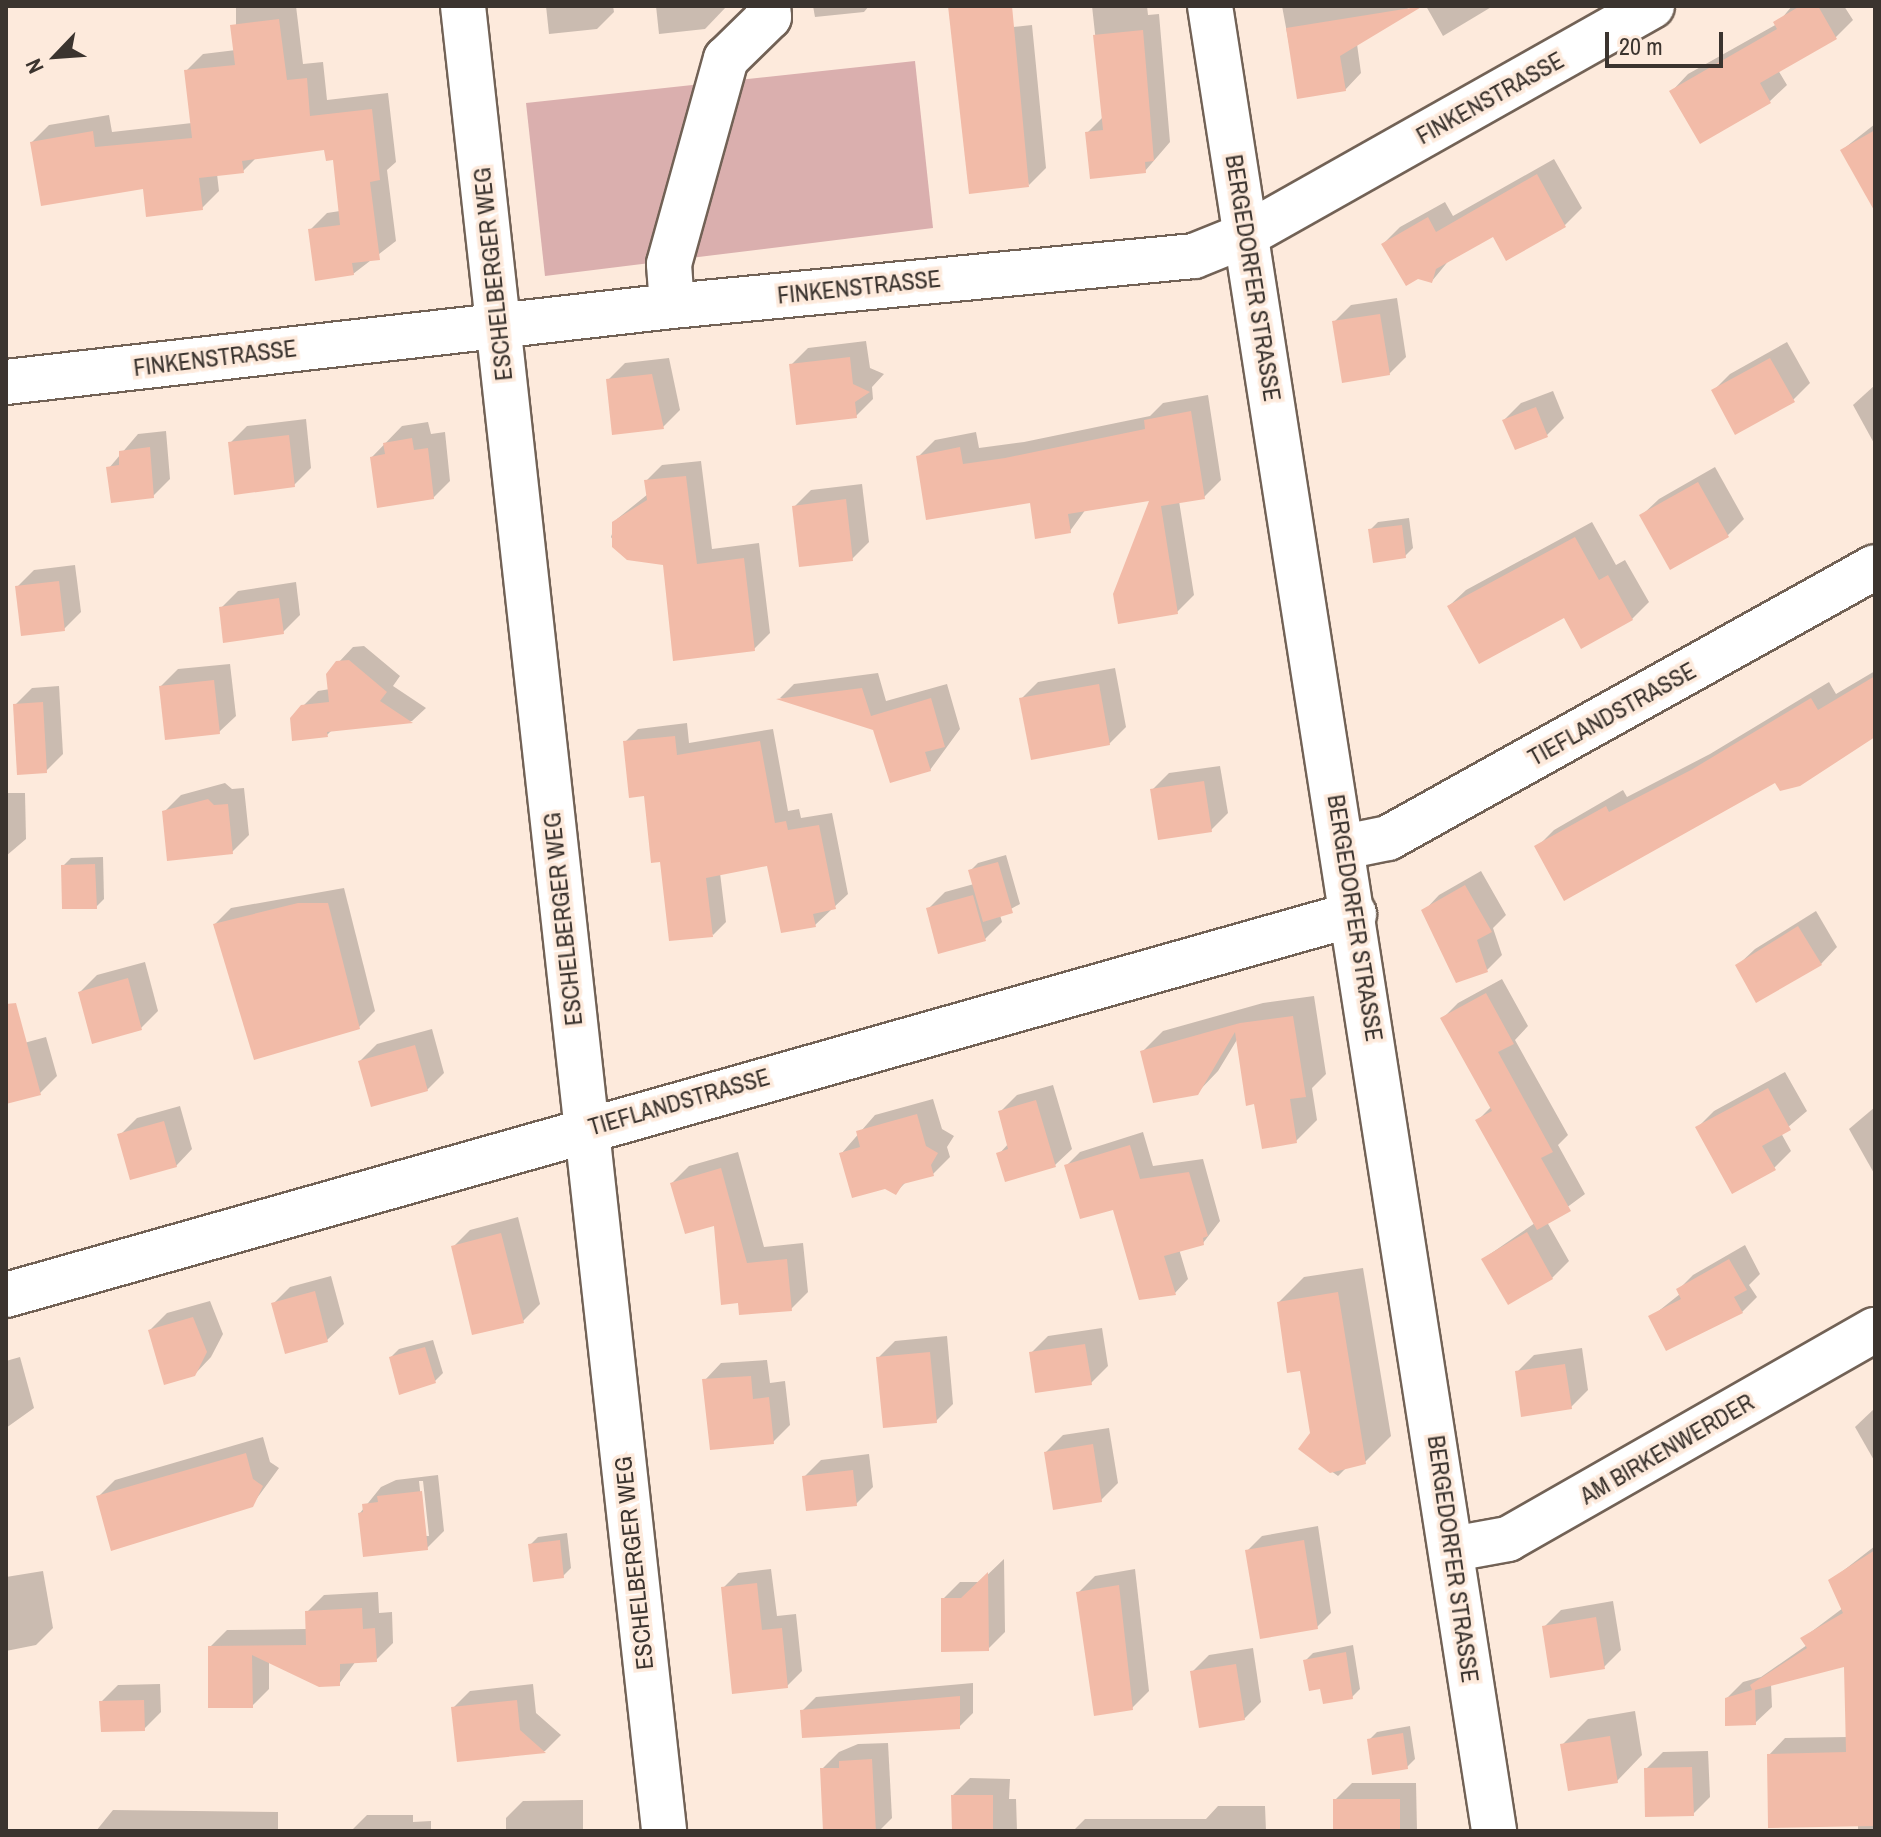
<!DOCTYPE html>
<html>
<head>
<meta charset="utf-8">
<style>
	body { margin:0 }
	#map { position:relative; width:1881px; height:1837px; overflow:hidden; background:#fdeadc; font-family:"Archivo Narrow",sans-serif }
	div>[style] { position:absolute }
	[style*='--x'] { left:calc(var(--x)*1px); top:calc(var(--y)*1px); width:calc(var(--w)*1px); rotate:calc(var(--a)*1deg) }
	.green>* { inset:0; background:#daafae }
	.shadow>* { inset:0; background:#0003 }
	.building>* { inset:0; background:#f2bba8 }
	.roads { filter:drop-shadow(2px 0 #726256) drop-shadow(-2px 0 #726256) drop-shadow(0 2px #726256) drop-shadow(0 -2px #726256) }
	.minor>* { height:44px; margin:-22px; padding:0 22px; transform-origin:22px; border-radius:22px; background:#fff }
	span { translate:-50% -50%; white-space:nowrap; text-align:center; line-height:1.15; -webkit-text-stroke:7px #fdeadc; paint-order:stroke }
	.street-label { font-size:24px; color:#3b342f }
	.frame { position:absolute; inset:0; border:8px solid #3b342f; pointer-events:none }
	.north { position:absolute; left:16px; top:16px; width:80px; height:80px; -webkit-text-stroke:6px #fdeadc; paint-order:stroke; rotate:245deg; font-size:22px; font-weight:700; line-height:32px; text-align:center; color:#3b342f }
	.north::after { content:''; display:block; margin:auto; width:28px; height:36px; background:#3b342f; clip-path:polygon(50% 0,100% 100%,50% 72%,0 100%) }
	.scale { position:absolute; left:1605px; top:32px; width:118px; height:36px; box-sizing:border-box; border:4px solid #3b342f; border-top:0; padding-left:10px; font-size:24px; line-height:28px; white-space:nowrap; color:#3b342f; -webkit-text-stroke:6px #fdeadc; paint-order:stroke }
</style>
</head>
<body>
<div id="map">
	<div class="green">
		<div style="clip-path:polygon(915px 61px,933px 228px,545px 276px,526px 103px)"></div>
	</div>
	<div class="shadow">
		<div style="clip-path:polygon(236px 6px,296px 6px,303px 64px,323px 62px,327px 100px,388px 93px,396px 162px,387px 170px,396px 241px,353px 274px,310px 230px,327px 213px,340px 211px,335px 158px,326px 148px,257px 157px,243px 171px,217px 174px,219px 191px,202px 208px,32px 142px,49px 125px,109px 115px,112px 132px,192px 123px,186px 71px,203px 54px,236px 50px)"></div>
		<div style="clip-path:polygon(546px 6px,613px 6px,614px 12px,597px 29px,549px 34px)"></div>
		<div style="clip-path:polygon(656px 6px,727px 6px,705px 29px,659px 34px)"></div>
		<div style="clip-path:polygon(813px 6px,869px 6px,864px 12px,815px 17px)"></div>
		<div style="clip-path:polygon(950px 6px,1001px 6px,1004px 28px,1032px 25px,1046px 168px,1029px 185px)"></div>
		<div style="clip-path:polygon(1092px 6px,1147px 6px,1148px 15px,1159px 14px,1170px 142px,1145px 171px,1087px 133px,1104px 116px)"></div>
		<div style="clip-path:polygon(1282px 6px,1410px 6px,1410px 7px,1357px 44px,1361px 73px,1345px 90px,1299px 97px)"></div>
		<div style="clip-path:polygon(1426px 6px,1493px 6px,1443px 36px)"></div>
		<div style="clip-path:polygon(1792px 6px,1844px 6px,1853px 20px,1836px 37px,1778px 70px,1787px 85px,1770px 101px,1672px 91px,1688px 74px,1777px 24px)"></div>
		<div style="clip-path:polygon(1875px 124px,1875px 182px,1842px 150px)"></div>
		<div style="clip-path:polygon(1554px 159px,1582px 208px,1565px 225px,1507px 258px,1494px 235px,1450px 259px,1432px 281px,1383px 244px,1400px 227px,1445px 202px,1453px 216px)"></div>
		<div style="clip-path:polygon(1397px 298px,1406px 357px,1389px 374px,1334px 322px,1351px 305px)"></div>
		<div style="clip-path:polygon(866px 341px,870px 368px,884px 374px,872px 387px,873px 399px,856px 416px,791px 365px,808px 348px)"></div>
		<div style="clip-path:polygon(1787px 342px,1810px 383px,1793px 400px,1713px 391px,1730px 374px)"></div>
		<div style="clip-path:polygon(669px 358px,680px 410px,663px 427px,608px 380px,625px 363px)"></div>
		<div style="clip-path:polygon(1875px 385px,1875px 445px,1853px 405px)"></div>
		<div style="clip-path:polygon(1553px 391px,1564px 418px,1547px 435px,1516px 448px,1504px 420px,1521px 403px)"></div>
		<div style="clip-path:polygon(1208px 395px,1221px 480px,1204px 497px,1179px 501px,1194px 595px,1177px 612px,1153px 499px,1086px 509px,1070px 531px,1032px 501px,918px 457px,935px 440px,976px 432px,979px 448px,1024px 442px,1150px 416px,1163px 403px)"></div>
		<div style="clip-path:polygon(306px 419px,311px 468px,294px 485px,230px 443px,247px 426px)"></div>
		<div style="clip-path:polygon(428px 422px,431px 434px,445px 432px,450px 481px,433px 498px,372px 457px,402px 426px)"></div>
		<div style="clip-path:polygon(166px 431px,170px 479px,153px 496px,109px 468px,138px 434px)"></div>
		<div style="clip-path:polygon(701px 461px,712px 549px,759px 543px,770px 633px,754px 649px,665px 563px,623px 556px,611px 537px,617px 519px,648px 494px,646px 481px,662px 465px)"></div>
		<div style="clip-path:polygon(1715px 467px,1744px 519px,1727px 536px,1642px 515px,1659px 499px)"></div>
		<div style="clip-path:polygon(862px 484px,869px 542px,852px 559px,794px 507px,811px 490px)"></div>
		<div style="clip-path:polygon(1409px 518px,1413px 548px,1405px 556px,1370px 530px,1378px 522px)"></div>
		<div style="clip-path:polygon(1592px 522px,1616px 565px,1625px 560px,1649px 602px,1632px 619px,1449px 606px,1466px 590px)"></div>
		<div style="clip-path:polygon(75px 565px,81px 612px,64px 629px,17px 587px,34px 570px)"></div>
		<div style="clip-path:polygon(296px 582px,300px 615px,283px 632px,221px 608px,238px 591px)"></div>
		<div style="clip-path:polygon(364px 646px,400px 676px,393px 686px,426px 708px,412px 721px,332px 730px,327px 735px,303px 706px,318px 691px,330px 689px,338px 663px,353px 647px)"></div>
		<div style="clip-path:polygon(230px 664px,236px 716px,219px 732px,161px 686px,178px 669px)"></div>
		<div style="clip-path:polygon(1115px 668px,1126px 727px,1109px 744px,1021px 699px,1038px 682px)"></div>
		<div style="clip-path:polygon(1875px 671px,1875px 734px,1776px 780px,1537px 847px,1554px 830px,1623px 790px,1627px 797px,1710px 754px,1829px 682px,1836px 694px)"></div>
		<div style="clip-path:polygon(878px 673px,886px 701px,947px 684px,960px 729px,930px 770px,875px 728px,780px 698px,794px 684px)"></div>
		<div style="clip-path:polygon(59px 686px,63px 754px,46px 771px,15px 705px,32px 688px)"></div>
		<div style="clip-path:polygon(687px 723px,689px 743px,773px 729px,788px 811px,799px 809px,801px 818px,832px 813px,848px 894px,815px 925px,769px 863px,720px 873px,726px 922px,713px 935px,662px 860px,646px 794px,625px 742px,638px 729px)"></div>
		<div style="clip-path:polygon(1220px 766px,1228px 813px,1211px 830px,1152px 790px,1169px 773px)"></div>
		<div style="clip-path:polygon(225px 783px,232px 789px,244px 788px,249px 835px,232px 852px,164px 812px,181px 795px)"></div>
		<div style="clip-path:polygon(6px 793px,25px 793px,26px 839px,6px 856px)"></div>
		<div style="clip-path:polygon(1006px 855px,1020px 904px,1000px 915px,1002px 922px,985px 939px,928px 909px,945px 892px,974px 884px,970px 871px,978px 863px)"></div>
		<div style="clip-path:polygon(103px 857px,104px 899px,96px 907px,63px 866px,71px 858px)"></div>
		<div style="clip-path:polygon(1481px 871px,1506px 915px,1493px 928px,1502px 955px,1487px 970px,1424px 911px,1439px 895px)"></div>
		<div style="clip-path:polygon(344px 888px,375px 1011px,359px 1027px,215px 924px,231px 908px)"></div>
		<div style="clip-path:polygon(1816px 911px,1837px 947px,1821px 964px,1738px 965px,1755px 949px)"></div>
		<div style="clip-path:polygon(145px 962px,158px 1011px,141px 1028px,80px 992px,97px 975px)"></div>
		<div style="clip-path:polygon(1502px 979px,1528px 1026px,1515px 1040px,1568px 1135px,1558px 1145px,1585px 1194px,1547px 1222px,1569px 1261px,1552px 1278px,1483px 1259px,1535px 1223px,1478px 1120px,1492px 1106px,1442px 1019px,1458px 1003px)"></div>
		<div style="clip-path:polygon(1314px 996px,1326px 1074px,1312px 1088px,1317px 1120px,1296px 1141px,1256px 1102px,1238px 1038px,1218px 1071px,1197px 1093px,1142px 1052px,1163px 1031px,1263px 1003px)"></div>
		<div style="clip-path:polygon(432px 1029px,444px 1073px,427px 1090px,360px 1061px,377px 1044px)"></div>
		<div style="clip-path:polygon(46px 1037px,57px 1076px,40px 1093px,6px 1102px,6px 1048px)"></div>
		<div style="clip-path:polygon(1785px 1072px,1807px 1111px,1781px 1133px,1791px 1151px,1774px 1168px,1697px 1128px,1714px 1111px)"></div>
		<div style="clip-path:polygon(1053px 1085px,1072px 1149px,1055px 1165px,999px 1154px,1009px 1143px,1000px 1112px,1017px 1095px)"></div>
		<div style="clip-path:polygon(933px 1099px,942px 1129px,954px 1136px,947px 1147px,950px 1157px,933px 1174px,907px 1181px,896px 1192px,841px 1154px,875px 1115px)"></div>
		<div style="clip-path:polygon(180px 1106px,192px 1149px,176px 1166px,120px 1135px,137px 1118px)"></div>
		<div style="clip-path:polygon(1875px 1107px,1875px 1175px,1849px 1129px)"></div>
		<div style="clip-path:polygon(1143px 1132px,1153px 1166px,1203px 1159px,1220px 1221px,1203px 1243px,1179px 1249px,1188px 1279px,1175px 1293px,1114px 1207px,1066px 1166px,1080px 1152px)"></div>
		<div style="clip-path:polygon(738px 1152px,764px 1247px,803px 1243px,808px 1292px,791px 1309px,741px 1313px,716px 1224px,672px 1183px,689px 1166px)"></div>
		<div style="clip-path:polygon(518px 1217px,540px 1304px,523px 1321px,453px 1247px,470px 1230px)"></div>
		<div style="clip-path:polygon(1745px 1245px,1760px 1274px,1749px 1285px,1757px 1297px,1742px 1312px,1651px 1317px,1680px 1294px,1678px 1290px,1693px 1275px)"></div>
		<div style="clip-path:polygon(1363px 1268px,1391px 1436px,1365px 1462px,1350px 1464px,1338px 1476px,1306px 1453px,1312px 1433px,1301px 1369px,1279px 1302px,1304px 1277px)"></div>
		<div style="clip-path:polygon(331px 1276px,344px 1324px,327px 1340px,273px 1304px,290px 1287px)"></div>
		<div style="clip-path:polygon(210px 1301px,223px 1334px,211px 1357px,194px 1375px,150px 1330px,167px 1313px)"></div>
		<div style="clip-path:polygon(1102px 1328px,1108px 1366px,1091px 1383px,1031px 1353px,1048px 1336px)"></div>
		<div style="clip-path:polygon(947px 1336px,953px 1404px,936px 1421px,878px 1358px,895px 1341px)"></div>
		<div style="clip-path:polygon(433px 1340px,443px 1373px,435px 1381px,391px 1357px,399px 1349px)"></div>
		<div style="clip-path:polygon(1582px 1348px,1588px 1390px,1571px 1407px,1517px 1372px,1534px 1355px)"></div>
		<div style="clip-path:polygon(20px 1357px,34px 1408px,6px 1428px,6px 1361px)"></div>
		<div style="clip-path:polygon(767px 1360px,770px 1383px,785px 1381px,790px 1425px,773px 1442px,705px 1380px,721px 1363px)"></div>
		<div style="clip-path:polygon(1875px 1408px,1875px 1462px,1855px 1427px)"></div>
		<div style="clip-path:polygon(1109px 1428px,1118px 1483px,1101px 1500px,1046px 1452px,1063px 1435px)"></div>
		<div style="clip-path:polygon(263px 1437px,270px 1462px,279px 1468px,252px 1505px,98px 1497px,115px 1480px)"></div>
		<div style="clip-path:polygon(869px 1454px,873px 1487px,856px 1504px,804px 1477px,821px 1460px)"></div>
		<div style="clip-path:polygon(evenodd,438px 1475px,444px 1531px,427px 1548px,360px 1513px,381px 1487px,396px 1480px,438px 1475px,419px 1481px,423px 1481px,429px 1536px,425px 1536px,419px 1481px)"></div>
		<div style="clip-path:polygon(1318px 1526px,1331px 1613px,1317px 1627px,1247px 1551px,1262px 1536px)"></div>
		<div style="clip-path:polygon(567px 1533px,571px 1568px,563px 1576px,530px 1545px,538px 1537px)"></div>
		<div style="clip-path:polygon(1875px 1546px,1875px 1831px,1858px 1831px,1858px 1824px,1769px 1755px,1785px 1738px,1848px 1737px,1846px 1664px,1771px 1684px,1772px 1707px,1755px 1723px,1727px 1698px,1743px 1682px,1761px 1677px,1807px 1645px,1803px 1638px,1843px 1608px,1830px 1581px)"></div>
		<div style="clip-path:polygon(1004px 1559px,1005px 1632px,988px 1649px,943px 1599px,960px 1582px,980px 1582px)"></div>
		<div style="clip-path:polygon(771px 1569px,777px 1616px,796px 1614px,802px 1671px,787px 1686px,723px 1588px,738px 1573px)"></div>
		<div style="clip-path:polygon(1135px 1569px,1149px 1691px,1132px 1708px,1078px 1593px,1095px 1576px)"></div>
		<div style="clip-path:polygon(43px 1571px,53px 1628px,36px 1645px,6px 1651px,6px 1577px)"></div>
		<div style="clip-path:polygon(378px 1592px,379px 1613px,392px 1612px,393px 1643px,376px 1660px,356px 1661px,339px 1684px,269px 1661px,269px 1689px,252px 1706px,210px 1647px,227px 1630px,308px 1629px,307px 1612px,324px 1595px)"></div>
		<div style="clip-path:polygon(1613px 1601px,1621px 1650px,1604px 1667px,1544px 1627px,1561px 1610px)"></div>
		<div style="clip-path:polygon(1353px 1645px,1360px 1689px,1352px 1697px,1322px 1687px,1305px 1661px,1313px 1653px)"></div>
		<div style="clip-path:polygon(1253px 1648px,1261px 1702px,1244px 1719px,1192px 1672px,1209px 1655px)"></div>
		<div style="clip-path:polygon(973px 1683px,973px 1713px,959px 1727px,802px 1711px,816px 1697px)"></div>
		<div style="clip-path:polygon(160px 1684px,161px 1712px,144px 1729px,101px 1702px,118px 1685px)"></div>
		<div style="clip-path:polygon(533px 1684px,536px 1713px,561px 1735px,545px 1751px,458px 1760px,453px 1708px,470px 1691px)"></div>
		<div style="clip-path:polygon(1635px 1711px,1642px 1755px,1617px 1781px,1563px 1744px,1588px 1719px)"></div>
		<div style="clip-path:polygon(1410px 1726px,1415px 1759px,1407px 1767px,1369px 1740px,1377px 1732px)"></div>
		<div style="clip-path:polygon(888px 1743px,892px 1818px,879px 1831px,825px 1831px,822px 1769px,839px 1752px,858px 1744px)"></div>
		<div style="clip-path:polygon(1708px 1751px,1710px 1797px,1693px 1814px,1646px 1769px,1663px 1752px)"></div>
		<div style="clip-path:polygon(970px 1778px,1010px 1779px,1009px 1799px,1016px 1799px,1017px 1831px,954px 1831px,953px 1795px)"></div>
		<div style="clip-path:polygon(1352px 1783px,1416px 1783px,1417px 1831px,1335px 1831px,1335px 1800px)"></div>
		<div style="clip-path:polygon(583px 1800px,583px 1831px,506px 1831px,506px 1818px,523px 1801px)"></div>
		<div style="clip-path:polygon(1218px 1806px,1265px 1806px,1266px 1831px,1073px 1831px,1085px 1819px,1206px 1819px)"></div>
		<div style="clip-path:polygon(113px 1810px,278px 1812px,278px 1831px,96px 1831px)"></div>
		<div style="clip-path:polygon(367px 1815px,413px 1815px,413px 1822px,431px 1821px,431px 1831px,351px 1831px)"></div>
	</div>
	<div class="building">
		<div style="clip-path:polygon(948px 6px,1012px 6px,1029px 187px,969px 194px)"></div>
		<div style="clip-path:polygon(1423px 6px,1340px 56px,1346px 91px,1297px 99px,1286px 28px)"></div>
		<div style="clip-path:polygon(1800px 6px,1818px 6px,1837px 39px,1760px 83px,1771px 103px,1700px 144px,1669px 91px,1777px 29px,1773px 22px)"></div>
		<div style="clip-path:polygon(279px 19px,287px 80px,307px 78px,310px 116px,372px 109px,380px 180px,370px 182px,380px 260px,352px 263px,354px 275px,315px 281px,308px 229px,340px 225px,333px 160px,326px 161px,324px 150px,242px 161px,244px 173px,199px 178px,203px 210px,146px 217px,143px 189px,41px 206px,30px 142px,93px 131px,95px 147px,192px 138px,184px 70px,235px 65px,230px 25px)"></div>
		<div style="clip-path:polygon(1143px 30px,1154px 161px,1145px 162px,1146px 173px,1090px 179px,1085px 132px,1103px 130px,1093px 35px)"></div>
		<div style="clip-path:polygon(1875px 130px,1875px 212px,1840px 150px)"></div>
		<div style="clip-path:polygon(1537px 174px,1566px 227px,1506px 261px,1493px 237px,1436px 269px,1432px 283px,1418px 279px,1406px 286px,1381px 244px,1428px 217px,1436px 232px)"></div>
		<div style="clip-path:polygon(1380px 314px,1390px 375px,1342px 383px,1332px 321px)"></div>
		<div style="clip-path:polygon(850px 357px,853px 384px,870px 392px,855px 402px,857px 418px,796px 425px,789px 364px)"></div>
		<div style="clip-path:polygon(1770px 358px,1795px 402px,1735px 435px,1711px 390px)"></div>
		<div style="clip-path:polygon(652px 374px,664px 429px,612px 435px,606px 379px)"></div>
		<div style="clip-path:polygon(1536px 407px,1548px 437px,1515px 450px,1502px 420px)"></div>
		<div style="clip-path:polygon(1191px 411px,1205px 499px,1161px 506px,1178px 614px,1118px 624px,1113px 594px,1149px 501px,1068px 514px,1071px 533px,1035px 539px,1030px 503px,926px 520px,916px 456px,960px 447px,963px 464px,1005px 458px,1145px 429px,1144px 420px)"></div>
		<div style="clip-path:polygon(289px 435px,295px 487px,234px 495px,228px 442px)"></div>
		<div style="clip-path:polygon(412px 438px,414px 450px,428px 448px,434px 499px,377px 508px,370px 457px,385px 454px,383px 443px)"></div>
		<div style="clip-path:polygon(150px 447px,154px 498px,111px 503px,106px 467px,119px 465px,119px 451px)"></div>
		<div style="clip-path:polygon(686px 476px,697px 564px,744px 558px,755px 651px,673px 661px,663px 565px,627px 560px,612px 547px,612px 522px,647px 500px,644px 480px)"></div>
		<div style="clip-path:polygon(1698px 482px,1729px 537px,1670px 570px,1639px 515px)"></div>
		<div style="clip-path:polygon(846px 499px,853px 561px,799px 567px,792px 506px)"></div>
		<div style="clip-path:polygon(1402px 525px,1406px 558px,1373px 563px,1368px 529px)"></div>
		<div style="clip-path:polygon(1575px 537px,1599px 580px,1608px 575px,1633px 620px,1581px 649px,1564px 618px,1479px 664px,1447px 606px)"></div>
		<div style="clip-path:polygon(59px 581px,65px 631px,21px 636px,15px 586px)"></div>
		<div style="clip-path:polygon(279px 598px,284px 634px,223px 643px,219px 607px)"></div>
		<div style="clip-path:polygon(349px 660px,387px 692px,380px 701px,413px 723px,327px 732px,328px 737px,292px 741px,290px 718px,301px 705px,329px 702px,326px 674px,336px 661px)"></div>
		<div style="clip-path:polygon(1875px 676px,1875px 737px,1800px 786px,1780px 791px,1775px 783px,1564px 901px,1534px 846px,1606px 806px,1609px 812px,1691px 770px,1811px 698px,1818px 710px)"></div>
		<div style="clip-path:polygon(214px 680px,220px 734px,165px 740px,159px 686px)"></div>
		<div style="clip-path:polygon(1099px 684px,1110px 745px,1031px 760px,1019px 698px)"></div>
		<div style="clip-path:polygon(862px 688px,871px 716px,931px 698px,945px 747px,925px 752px,931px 771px,890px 783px,873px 730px,776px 699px)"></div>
		<div style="clip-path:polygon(43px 702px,47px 773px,17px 775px,13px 704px)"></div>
		<div style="clip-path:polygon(675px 736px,677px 755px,760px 741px,775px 823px,786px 821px,788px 830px,819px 825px,836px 909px,813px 914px,816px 927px,781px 933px,767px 866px,706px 878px,713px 937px,669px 941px,660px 862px,651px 863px,644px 796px,629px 798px,623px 741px)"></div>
		<div style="clip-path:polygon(1204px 781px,1212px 832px,1158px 840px,1150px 789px)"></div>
		<div style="clip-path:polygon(208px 799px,214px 805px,228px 804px,233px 854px,167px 861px,162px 811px)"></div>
		<div style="clip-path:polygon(998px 862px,1013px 913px,983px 922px,968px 870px)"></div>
		<div style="clip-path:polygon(95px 864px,97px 909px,62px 909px,61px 865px)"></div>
		<div style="clip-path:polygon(1465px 885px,1492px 932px,1477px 940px,1488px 972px,1456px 983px,1421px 910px)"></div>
		<div style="clip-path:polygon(973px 895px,986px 941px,938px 954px,926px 908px)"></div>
		<div style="clip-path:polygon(298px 903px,328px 903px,360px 1029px,254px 1060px,213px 924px)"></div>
		<div style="clip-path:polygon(1798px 926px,1822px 965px,1756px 1003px,1735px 965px)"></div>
		<div style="clip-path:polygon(128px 978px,142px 1030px,92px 1044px,78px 992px)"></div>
		<div style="clip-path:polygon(1486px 993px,1514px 1044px,1498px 1052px,1553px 1152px,1541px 1158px,1571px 1211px,1537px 1230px,1475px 1120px,1492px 1111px,1440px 1018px)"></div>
		<div style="clip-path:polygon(16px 1003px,41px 1095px,6px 1104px,6px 1004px)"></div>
		<div style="clip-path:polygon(1293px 1016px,1306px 1097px,1290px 1099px,1297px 1143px,1262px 1149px,1254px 1104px,1246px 1106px,1235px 1032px,1198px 1095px,1153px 1103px,1140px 1051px,1240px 1023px)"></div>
		<div style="clip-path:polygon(415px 1045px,428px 1091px,371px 1107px,358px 1061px)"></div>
		<div style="clip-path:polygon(1768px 1088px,1791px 1130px,1762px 1146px,1776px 1170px,1732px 1194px,1695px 1127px)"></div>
		<div style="clip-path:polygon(1036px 1100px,1056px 1167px,1005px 1182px,996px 1153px,1008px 1149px,998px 1111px)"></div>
		<div style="clip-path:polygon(917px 1114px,926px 1146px,938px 1153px,931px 1165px,934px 1176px,903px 1184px,896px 1195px,885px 1189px,852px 1198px,839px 1153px,860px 1147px,856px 1131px)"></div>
		<div style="clip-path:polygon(164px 1121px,177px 1167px,130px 1180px,117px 1134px)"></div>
		<div style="clip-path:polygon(1130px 1145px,1140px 1179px,1189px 1172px,1208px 1236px,1203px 1238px,1204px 1245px,1164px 1256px,1176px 1295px,1139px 1300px,1113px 1210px,1080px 1219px,1064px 1165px)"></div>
		<div style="clip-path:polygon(721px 1168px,747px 1263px,787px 1259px,792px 1311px,739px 1315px,738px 1303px,721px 1305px,714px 1226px,685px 1234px,670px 1183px)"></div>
		<div style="clip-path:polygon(1527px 1232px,1553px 1279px,1508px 1305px,1481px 1259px)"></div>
		<div style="clip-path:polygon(501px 1233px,524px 1323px,472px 1335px,451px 1246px)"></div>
		<div style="clip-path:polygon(1729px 1259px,1747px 1290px,1734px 1297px,1743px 1313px,1666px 1351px,1648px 1316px,1681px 1299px,1676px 1289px)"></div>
		<div style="clip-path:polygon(315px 1291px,328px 1342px,285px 1354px,271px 1303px)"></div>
		<div style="clip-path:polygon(1338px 1292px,1366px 1464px,1330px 1473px,1298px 1449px,1310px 1433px,1300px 1371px,1287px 1373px,1277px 1302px)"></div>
		<div style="clip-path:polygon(193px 1317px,207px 1352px,195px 1376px,164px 1385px,148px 1330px)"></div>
		<div style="clip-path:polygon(1085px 1344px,1092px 1385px,1035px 1393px,1029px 1352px)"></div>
		<div style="clip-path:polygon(425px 1347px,436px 1383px,399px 1395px,389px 1357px)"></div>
		<div style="clip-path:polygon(930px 1352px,937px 1423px,883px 1428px,876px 1357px)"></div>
		<div style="clip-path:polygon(1565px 1364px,1572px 1409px,1521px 1417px,1515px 1371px)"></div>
		<div style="clip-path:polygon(751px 1376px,753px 1399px,769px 1397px,774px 1444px,710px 1450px,702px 1379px)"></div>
		<div style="clip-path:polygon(1093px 1444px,1102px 1502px,1053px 1510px,1044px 1452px)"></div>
		<div style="clip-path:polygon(246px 1453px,253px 1479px,263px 1486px,253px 1507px,111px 1551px,96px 1496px)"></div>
		<div style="clip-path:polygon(853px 1470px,857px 1506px,806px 1511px,802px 1476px)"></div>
		<div style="clip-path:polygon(422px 1491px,428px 1550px,363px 1557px,358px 1513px,363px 1512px,362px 1504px,378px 1502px,377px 1496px)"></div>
		<div style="clip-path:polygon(560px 1540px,564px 1578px,533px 1582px,528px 1544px)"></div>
		<div style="clip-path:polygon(1304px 1540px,1318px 1629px,1260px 1639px,1245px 1550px)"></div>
		<div style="clip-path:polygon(1875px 1550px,1875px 1826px,1768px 1828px,1767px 1754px,1846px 1752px,1844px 1667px,1755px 1690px,1756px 1725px,1725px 1726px,1725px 1698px,1752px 1690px,1750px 1685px,1807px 1648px,1800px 1638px,1843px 1613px,1828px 1580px)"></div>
		<div style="clip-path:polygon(988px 1572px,989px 1651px,941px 1652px,941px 1598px,961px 1598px)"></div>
		<div style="clip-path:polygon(757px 1583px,762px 1630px,782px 1628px,788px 1688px,732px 1694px,721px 1587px)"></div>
		<div style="clip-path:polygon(1119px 1585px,1133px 1710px,1094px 1716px,1076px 1592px)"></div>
		<div style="clip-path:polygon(362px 1608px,363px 1629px,375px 1628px,377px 1662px,340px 1664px,340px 1686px,319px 1687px,252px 1655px,253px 1708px,208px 1708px,208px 1646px,306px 1645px,305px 1611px)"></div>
		<div style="clip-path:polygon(1596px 1617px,1605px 1669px,1550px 1678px,1542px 1626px)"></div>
		<div style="clip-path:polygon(1346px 1652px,1353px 1699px,1323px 1704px,1320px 1689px,1309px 1691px,1303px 1660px)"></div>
		<div style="clip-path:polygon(1236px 1664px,1245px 1720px,1199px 1728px,1190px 1671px)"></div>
		<div style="clip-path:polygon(960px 1696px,960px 1729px,802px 1738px,800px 1710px)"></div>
		<div style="clip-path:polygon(144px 1700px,145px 1731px,101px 1732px,99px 1701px)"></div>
		<div style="clip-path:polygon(517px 1700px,520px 1730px,546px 1753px,457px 1762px,451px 1707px)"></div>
		<div style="clip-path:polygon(1403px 1733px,1408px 1769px,1372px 1775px,1367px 1739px)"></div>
		<div style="clip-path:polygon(1610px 1736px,1618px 1783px,1568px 1791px,1560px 1744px)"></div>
		<div style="clip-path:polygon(872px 1759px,876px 1831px,823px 1831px,820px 1768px,839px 1768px,839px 1761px)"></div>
		<div style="clip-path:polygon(1692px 1767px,1694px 1816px,1645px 1817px,1644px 1768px)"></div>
		<div style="clip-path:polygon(951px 1795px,993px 1795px,993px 1831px,952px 1831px)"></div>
		<div style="clip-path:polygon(1333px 1799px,1400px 1799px,1400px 1831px,1333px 1831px)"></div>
	</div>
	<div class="roads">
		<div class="minor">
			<div style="--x:463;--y:6;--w:1836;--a:83.71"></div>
			<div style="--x:1210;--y:6;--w:1847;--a:81.15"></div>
			<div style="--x:672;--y:306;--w:42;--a:-94.1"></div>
			<div style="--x:669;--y:264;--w:213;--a:-74.5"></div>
			<div style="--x:726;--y:59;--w:60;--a:-44.3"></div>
			<div style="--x:769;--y:17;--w:11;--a:-95"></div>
			<div style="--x:6;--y:382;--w:670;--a:-6.51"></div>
			<div style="--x:672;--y:306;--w:524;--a:-5.47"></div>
			<div style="--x:1194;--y:256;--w:56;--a:-22"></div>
			<div style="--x:1246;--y:235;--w:466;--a:-29.4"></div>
			<div style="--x:1344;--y:847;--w:45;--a:-11.6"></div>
			<div style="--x:1388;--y:838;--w:557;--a:-29.09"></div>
			<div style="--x:6;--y:1295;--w:1401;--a:-15.78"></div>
			<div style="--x:1453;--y:1549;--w:56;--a:-10.3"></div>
			<div style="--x:1508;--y:1539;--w:422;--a:-29.7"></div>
		</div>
	</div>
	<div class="street-label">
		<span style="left:1490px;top:98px;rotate:-29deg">FINKENSTRASSE</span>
		<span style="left:493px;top:274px;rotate:-96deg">ESCHELBERGER WEG</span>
		<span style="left:1253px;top:278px;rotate:81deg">BERGEDORFER STRASSE</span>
		<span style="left:859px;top:287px;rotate:-6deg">FINKENSTRASSE</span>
		<span style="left:215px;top:358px;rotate:-7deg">FINKENSTRASSE</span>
		<span style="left:1612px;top:714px;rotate:-29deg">TIEFLANDSTRASSE</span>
		<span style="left:1355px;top:918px;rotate:81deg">BERGEDORFER STRASSE</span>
		<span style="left:563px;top:919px;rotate:-96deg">ESCHELBERGER WEG</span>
		<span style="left:679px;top:1102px;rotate:-16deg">TIEFLANDSTRASSE</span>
		<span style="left:1667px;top:1449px;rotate:-30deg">AM BIRKENWERDER</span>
		<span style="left:1453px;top:1559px;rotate:82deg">BERGEDORFER STRASSE</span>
		<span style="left:634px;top:1563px;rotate:-96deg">ESCHELBERGER WEG</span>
	</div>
	<div class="frame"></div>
	<div class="north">N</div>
	<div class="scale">20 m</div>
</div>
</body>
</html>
